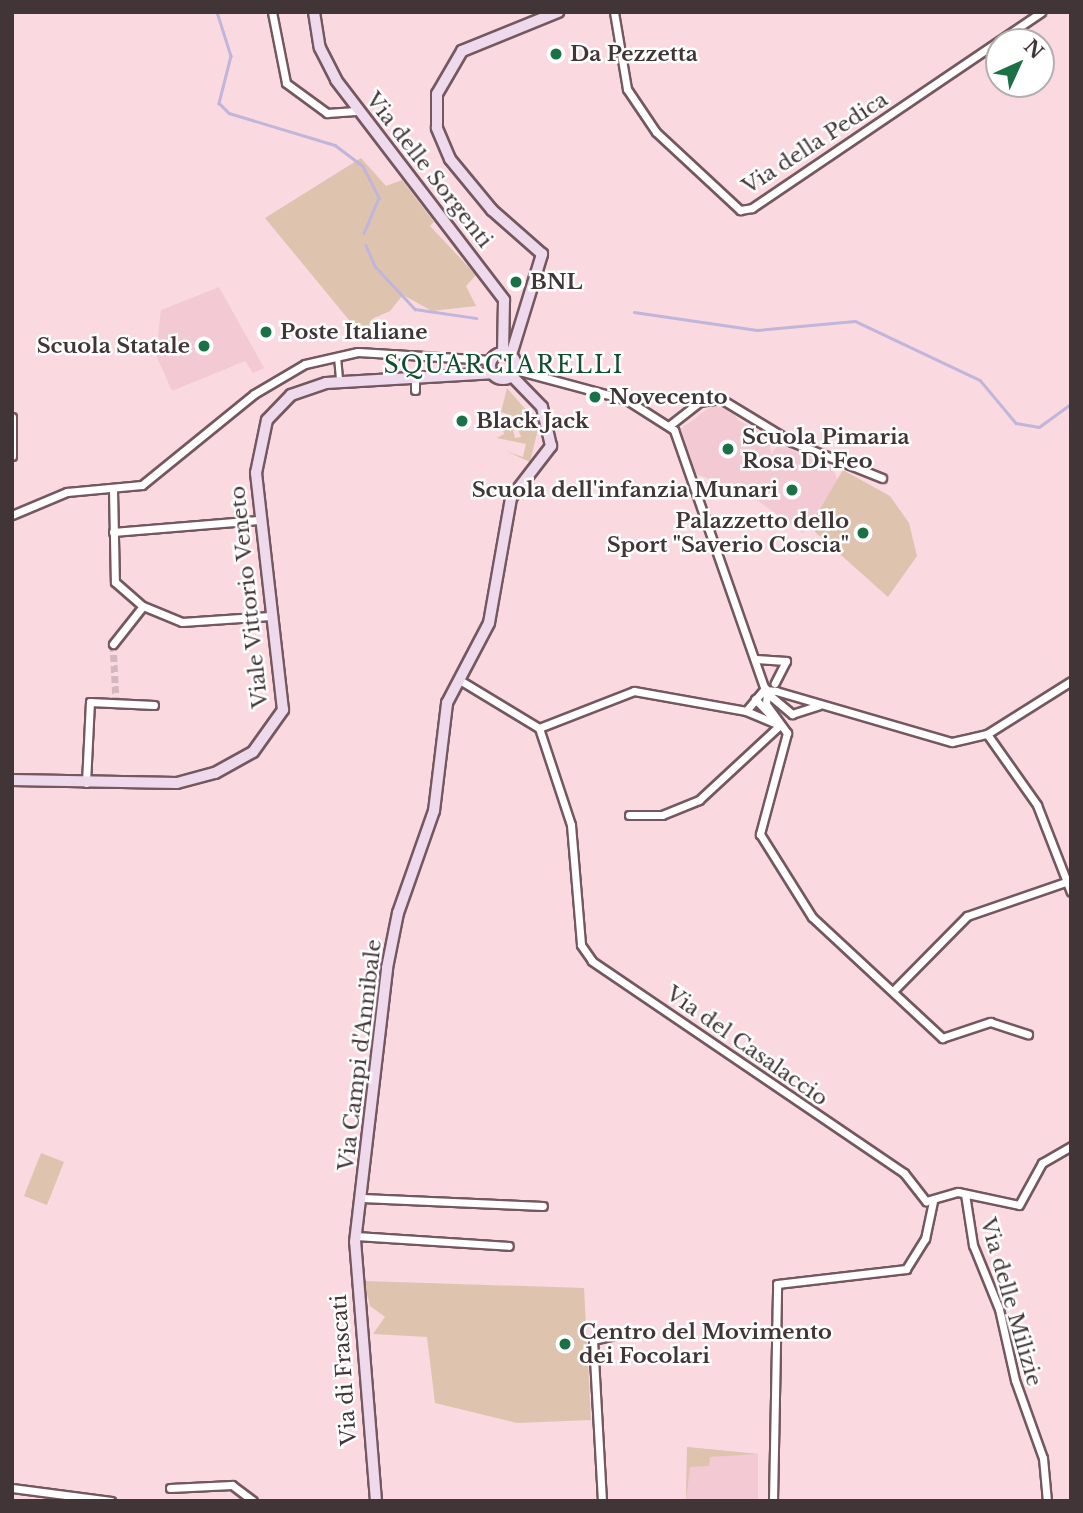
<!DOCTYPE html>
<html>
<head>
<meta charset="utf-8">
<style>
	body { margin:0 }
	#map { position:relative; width:1083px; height:1513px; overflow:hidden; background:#fad9e1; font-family:"Libre Baskerville",serif }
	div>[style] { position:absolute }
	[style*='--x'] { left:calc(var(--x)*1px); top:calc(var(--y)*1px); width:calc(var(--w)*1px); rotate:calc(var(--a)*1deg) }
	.built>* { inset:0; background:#f3c9d4 }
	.green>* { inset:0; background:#dec4af }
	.stream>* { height:2.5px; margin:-1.25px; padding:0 1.25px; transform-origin:1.25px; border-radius:1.25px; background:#c0b5da }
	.minor-tunnel>* { height:7px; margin-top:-3.5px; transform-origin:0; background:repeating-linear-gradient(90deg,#d5b8bf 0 7px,transparent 0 10.5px) }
	.roads { filter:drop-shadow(2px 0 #74585f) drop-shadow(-2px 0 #74585f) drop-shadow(0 2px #74585f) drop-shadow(0 -2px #74585f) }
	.pedestrian>* { height:5px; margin:-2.5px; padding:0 2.5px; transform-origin:2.5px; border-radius:2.5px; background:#fff }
	.minor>* { height:7px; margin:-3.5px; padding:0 3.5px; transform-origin:3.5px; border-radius:3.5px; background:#fff }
	.secondary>* { height:10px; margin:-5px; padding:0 5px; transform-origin:5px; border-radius:5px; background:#efd9ed }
	.secondary>.ring { margin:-5px; padding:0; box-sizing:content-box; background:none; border:10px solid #efd9ed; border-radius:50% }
	.dots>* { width:19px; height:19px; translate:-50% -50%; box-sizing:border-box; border:4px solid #fff; border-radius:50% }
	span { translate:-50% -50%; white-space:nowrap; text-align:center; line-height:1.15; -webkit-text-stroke:5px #fff; paint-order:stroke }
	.poi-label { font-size:21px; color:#423538; font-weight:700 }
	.left { translate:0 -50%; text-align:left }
	.right { translate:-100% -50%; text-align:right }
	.street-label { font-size:21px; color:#423538 }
	.neighbourhood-label { font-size:23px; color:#114d2e; letter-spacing:2px }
	.frame { position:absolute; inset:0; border:14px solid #423538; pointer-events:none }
	.north { position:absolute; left:985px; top:28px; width:70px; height:70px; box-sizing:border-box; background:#fff; border:2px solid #b3aeaf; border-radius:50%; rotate:45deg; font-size:19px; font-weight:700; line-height:28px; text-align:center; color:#423538 }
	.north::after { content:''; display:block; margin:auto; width:24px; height:32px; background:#197145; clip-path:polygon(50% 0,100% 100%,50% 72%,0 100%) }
</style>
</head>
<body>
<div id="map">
	<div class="built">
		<div style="clip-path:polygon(219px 287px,264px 368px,253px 373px,245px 361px,172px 391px,156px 355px,161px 310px)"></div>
		<div style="clip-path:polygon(713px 405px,730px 408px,738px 420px,769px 437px,771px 455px,778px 444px,831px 467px,838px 480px,803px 533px,747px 493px,696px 474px,679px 430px)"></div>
		<div style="clip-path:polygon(687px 1447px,758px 1454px,758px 1501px,686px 1501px)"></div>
	</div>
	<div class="green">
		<div style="clip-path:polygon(361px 158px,386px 186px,402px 180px,434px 222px,430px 226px,476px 275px,466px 286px,476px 306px,432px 311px,403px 295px,390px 311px,372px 319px,363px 337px,265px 218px)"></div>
		<div style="clip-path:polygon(507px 388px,539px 425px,530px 462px,506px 451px,523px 457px,526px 444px,497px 438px,504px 434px,499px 418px,511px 422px,515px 438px,521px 437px,513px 416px,501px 412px)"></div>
		<div style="clip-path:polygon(843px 470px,890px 496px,909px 523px,917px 556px,888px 597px,815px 532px,813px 520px)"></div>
		<div style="clip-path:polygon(41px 1153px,64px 1162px,47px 1205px,24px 1196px)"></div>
		<div style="clip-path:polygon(364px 1281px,584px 1288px,591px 1420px,517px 1423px,435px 1403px,427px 1337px,373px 1334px,385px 1317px,370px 1306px)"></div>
		<div style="clip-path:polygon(687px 1447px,758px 1454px,710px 1457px,709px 1466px,690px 1467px,686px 1501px)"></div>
	</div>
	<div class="stream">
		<div style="--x:217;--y:12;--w:46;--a:72.3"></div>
		<div style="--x:231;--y:56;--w:49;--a:104.3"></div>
		<div style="--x:219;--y:103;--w:14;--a:45"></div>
		<div style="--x:229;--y:113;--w:111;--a:16.8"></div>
		<div style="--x:335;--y:145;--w:35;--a:37"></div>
		<div style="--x:363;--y:166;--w:36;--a:63"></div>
		<div style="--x:379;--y:198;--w:38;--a:113"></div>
		<div style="--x:366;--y:245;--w:23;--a:67"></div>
		<div style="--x:375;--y:266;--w:59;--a:47.1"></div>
		<div style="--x:415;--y:309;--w:62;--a:8.4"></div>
		<div style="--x:634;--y:312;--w:124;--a:8.3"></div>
		<div style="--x:757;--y:330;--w:98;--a:-5.2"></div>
		<div style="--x:855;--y:321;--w:138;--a:25.3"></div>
		<div style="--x:980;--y:380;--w:56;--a:50.1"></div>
		<div style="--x:1016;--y:423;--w:23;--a:10"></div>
		<div style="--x:1039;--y:427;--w:39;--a:-36"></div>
	</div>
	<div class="minor-tunnel">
		<div style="--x:113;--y:644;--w:57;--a:87"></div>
	</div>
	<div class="roads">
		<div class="pedestrian">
			<div style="--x:337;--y:356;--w:25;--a:85"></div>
		</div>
		<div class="minor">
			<div style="--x:272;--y:12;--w:72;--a:78.8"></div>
			<div style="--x:286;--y:83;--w:51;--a:36.2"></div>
			<div style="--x:327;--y:113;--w:32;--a:-4"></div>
			<div style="--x:614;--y:12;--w:78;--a:80.4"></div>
			<div style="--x:627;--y:89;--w:52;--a:56"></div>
			<div style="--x:656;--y:132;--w:115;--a:42.9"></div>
			<div style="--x:740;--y:210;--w:12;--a:-9"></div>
			<div style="--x:752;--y:208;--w:349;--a:-34.1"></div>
			<div style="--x:516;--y:370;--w:115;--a:15.1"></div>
			<div style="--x:627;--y:400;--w:56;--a:32.6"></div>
			<div style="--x:674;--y:430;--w:275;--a:70.7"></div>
			<div style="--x:765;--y:690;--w:11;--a:5"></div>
			<div style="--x:415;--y:375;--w:15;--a:90"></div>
			<div style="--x:12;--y:417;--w:39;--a:90"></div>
			<div style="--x:670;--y:425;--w:37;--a:-38"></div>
			<div style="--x:699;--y:402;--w:22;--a:-8"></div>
			<div style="--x:721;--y:399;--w:83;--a:31.2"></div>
			<div style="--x:792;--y:442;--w:97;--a:21.8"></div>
			<div style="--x:113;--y:490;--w:92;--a:88.8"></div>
			<div style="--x:115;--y:582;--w:37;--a:41"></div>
			<div style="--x:143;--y:606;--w:42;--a:22.3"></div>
			<div style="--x:182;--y:622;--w:88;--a:-3.9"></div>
			<div style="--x:12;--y:515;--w:60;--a:-22.7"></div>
			<div style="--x:67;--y:492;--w:75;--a:-5.3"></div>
			<div style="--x:142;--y:485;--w:144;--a:-39.1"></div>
			<div style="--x:254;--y:394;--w:59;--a:-30.5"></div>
			<div style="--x:305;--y:364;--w:54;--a:-12.8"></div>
			<div style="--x:358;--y:352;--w:133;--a:3.4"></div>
			<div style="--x:113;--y:532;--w:146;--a:-4.7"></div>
			<div style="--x:113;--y:644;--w:48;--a:-51.7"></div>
			<div style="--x:756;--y:659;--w:30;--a:4"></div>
			<div style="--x:786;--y:661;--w:25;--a:117"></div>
			<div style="--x:458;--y:679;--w:95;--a:31.2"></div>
			<div style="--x:539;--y:728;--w:102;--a:-21.3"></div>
			<div style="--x:634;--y:691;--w:114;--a:10.1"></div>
			<div style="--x:746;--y:711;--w:30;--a:-50"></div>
			<div style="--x:776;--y:691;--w:183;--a:16.2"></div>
			<div style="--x:952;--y:742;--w:36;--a:-13"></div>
			<div style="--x:987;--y:734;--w:99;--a:-32.2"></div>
			<div style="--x:767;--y:692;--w:12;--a:95"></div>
			<div style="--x:766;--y:704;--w:36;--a:54"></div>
			<div style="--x:787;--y:733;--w:105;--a:105"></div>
			<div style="--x:760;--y:834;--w:98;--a:57.9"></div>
			<div style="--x:812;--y:917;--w:178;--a:42.9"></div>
			<div style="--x:942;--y:1038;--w:51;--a:-18.4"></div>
			<div style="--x:990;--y:1022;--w:40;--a:18"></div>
			<div style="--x:767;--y:693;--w:33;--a:40"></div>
			<div style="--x:792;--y:714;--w:28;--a:-18"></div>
			<div style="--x:755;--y:699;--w:30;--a:46"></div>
			<div style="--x:746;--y:711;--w:33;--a:23"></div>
			<div style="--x:539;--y:728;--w:102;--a:71.7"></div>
			<div style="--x:571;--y:825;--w:120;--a:85.2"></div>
			<div style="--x:581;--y:945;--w:19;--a:55"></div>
			<div style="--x:592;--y:961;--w:377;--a:34.2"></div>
			<div style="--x:904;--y:1173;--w:36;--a:52"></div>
			<div style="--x:926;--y:1201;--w:33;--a:-16"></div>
			<div style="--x:958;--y:1192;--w:62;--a:12"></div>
			<div style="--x:1019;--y:1205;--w:48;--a:-61.3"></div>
			<div style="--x:1042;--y:1163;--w:34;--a:-30"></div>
			<div style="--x:987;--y:734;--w:87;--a:54.8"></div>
			<div style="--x:1037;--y:805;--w:93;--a:68.7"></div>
			<div style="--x:86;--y:783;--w:81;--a:-87.2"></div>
			<div style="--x:90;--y:702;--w:64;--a:2.7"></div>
			<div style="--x:629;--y:815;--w:33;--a:0"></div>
			<div style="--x:662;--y:815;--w:40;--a:-22"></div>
			<div style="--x:699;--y:800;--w:110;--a:-42.8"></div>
			<div style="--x:894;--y:990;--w:104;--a:-45.4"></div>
			<div style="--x:967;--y:916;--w:105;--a:-19"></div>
			<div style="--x:965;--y:1194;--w:52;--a:81.1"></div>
			<div style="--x:973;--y:1245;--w:69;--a:67.9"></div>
			<div style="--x:999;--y:1309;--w:73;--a:77.3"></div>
			<div style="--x:1015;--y:1380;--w:83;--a:70.3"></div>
			<div style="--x:1043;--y:1458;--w:43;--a:84.7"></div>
			<div style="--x:362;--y:1198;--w:181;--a:2.5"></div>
			<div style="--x:356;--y:1236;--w:153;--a:3.7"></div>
			<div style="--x:12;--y:1488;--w:100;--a:7.5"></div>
			<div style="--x:170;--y:1488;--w:62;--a:-2.8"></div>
			<div style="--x:232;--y:1485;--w:26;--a:37"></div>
			<div style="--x:602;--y:1501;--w:161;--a:-93.2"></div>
			<div style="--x:593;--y:1340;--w:36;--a:-13"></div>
			<div style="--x:773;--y:1501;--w:217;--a:-88.9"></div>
			<div style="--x:777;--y:1284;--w:130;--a:-6.6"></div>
			<div style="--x:906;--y:1269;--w:36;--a:-58"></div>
			<div style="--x:925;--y:1239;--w:38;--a:-78"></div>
		</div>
		<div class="secondary">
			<div style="--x:314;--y:12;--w:36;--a:81"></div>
			<div style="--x:320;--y:48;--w:36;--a:63"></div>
			<div style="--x:336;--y:80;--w:277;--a:52.6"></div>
			<div style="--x:504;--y:300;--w:52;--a:91.1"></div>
			<div class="ring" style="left:490px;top:353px;width:16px;height:16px"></div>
			<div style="--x:511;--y:355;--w:106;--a:-72.9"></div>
			<div style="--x:542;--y:254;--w:67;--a:-138.7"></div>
			<div style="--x:492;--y:210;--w:66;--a:-129.5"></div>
			<div style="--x:450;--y:159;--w:34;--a:-113"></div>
			<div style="--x:437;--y:128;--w:34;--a:-90"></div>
			<div style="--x:437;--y:94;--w:50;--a:-59.8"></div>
			<div style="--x:462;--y:51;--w:104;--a:-22.1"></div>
			<div style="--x:12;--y:780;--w:165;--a:1"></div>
			<div style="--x:177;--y:783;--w:39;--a:-15"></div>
			<div style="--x:215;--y:773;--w:43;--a:-28.9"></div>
			<div style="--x:253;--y:752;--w:52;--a:-54.5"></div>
			<div style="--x:283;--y:710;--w:239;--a:-96.5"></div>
			<div style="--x:256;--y:473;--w:54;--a:-78.3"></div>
			<div style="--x:267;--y:420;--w:35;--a:-46"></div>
			<div style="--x:291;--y:395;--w:37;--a:-19"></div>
			<div style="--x:326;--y:383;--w:166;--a:-3.4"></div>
			<div style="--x:376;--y:1501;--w:260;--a:-94.6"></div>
			<div style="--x:355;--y:1242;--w:276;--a:-83.3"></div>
			<div style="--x:387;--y:968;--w:56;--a:-78.7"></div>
			<div style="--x:398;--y:913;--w:108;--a:-70.6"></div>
			<div style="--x:434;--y:811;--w:109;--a:-83.1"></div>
			<div style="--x:447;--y:703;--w:90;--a:-62.3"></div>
			<div style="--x:489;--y:623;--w:127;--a:-80"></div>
			<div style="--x:511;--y:498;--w:66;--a:-52.4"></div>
			<div style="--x:551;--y:446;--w:40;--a:-103"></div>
			<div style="--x:542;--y:407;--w:43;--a:-134.1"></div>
		</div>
	</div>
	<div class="dots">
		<div style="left:556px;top:54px;background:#197145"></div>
		<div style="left:516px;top:282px;background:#197145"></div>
		<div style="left:266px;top:332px;background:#197145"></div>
		<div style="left:204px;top:346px;background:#197145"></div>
		<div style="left:595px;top:397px;background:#197145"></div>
		<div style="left:462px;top:421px;background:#197145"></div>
		<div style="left:728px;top:449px;background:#197145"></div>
		<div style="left:792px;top:490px;background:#197145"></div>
		<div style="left:863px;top:533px;background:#197145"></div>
		<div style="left:565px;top:1344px;background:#197145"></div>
	</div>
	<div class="poi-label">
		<span class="left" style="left:570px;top:54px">Da Pezzetta</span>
		<span class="left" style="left:530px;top:282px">BNL</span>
		<span class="left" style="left:280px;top:332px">Poste Italiane</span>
		<span class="right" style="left:190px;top:346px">Scuola Statale</span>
		<span class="left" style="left:609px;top:397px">Novecento</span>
		<span class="left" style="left:476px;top:421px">Black Jack</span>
		<span class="left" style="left:742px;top:449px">Scuola Pimaria<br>Rosa Di Feo</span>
		<span class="right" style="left:778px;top:490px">Scuola dell'infanzia Munari</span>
		<span class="right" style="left:849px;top:533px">Palazzetto dello<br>Sport "Saverio Coscia"</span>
		<span class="left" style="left:579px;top:1344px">Centro del Movimento<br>dei Focolari</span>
	</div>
	<div class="street-label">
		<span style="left:815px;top:143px;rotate:-33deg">Via della Pedica</span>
		<span style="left:429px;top:170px;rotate:52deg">Via delle Sorgenti</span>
		<span style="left:249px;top:597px;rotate:-96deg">Viale Vittorio Veneto</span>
		<span style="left:747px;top:1046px;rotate:35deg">Via del Casalaccio</span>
		<span style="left:360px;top:1055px;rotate:-83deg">Via Campi d'Annibale</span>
		<span style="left:1011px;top:1302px;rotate:74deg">Via delle Milizie</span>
		<span style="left:344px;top:1370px;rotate:-94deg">Via di Frascati</span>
	</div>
	<div class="neighbourhood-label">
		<span style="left:504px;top:365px">SQUARCIARELLI</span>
	</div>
	<div class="frame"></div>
	<div class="north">N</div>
</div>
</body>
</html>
